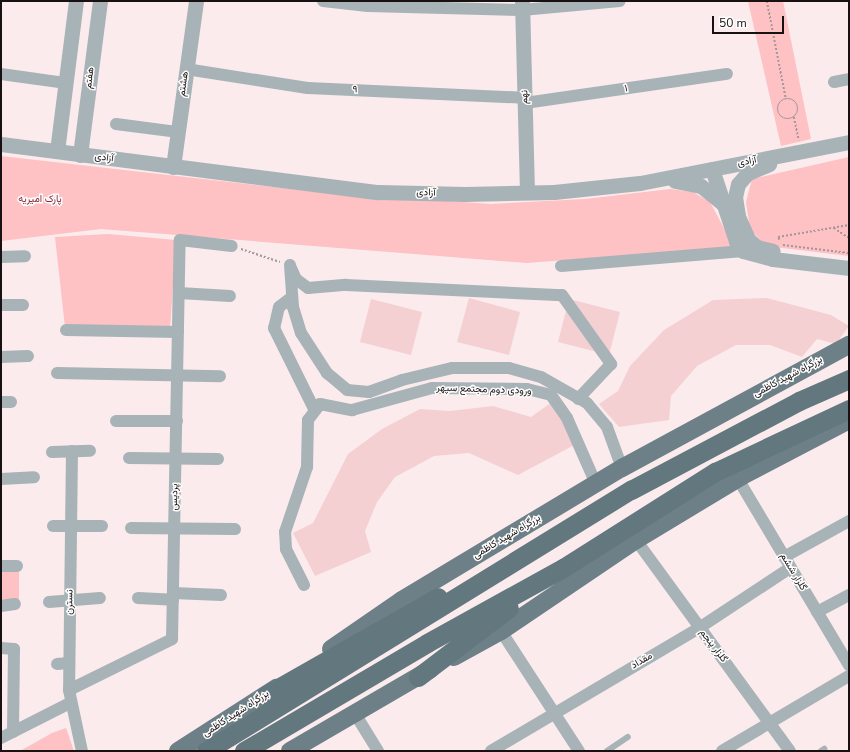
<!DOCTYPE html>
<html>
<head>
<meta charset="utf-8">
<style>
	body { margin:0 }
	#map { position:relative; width:850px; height:752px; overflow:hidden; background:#fbebec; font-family:"Nunito Sans",Vazirmatn,sans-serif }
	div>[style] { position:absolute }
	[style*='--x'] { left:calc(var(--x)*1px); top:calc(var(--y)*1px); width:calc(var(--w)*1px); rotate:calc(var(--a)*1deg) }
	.green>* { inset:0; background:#fec1c4 }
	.building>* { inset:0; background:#f5d0d2 }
	.path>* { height:1.5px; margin-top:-0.75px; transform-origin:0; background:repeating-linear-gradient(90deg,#a49798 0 2px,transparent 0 4px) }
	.path>.ring { margin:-0.75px; padding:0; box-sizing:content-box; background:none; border:1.5px solid #a49798; border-radius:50% }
	.service>* { height:6px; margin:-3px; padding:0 3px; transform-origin:3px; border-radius:3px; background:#a8b3b7 }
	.minor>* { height:12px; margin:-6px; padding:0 6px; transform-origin:6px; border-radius:6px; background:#a8b3b7 }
	.tertiary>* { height:15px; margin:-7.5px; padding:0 7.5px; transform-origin:7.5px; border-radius:7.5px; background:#a8b3b7 }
	.primary>* { height:18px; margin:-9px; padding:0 9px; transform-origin:9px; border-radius:9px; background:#6d8087 }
	.trunk>* { height:19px; margin:-9.5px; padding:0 9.5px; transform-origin:9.5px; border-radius:9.5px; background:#62777e }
	span { translate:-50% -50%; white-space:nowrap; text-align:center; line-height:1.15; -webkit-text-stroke:3px #fdfdfd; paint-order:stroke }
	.street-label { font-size:10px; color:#191011 }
	.park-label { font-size:10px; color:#8a2938 }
	.frame { position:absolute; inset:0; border:2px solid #191011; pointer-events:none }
	.scale { position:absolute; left:712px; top:16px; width:72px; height:18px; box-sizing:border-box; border:2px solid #191011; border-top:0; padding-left:5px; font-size:12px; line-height:14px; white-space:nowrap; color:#191011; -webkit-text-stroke:3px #fdfdfd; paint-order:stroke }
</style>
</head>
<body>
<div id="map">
	<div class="green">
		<div style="clip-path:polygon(748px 1px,783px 1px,811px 139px,781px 146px)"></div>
		<div style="clip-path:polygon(1px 156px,318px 192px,491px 204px,585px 199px,670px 189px,693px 192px,710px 202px,734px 247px,527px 263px,101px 229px,1px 241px)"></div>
		<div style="clip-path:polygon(849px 157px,849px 256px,766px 246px,750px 229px,746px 202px,752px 179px)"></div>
		<div style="clip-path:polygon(108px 234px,176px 240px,170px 330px,65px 327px,55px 237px)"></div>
		<div style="clip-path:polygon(19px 568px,19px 601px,1px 603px,1px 569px)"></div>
		<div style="clip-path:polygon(66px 728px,74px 751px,20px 751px,52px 733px)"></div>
	</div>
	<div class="building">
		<div style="clip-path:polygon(469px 298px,520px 312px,509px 355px,457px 342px)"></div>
		<div style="clip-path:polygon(767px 298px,831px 315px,849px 326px,836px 344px,817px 339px,802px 357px,770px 345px,736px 345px,697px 366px,671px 396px,669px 420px,619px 427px,599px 404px,618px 391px,630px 366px,664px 330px,713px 300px)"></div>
		<div style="clip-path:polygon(371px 299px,422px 312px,411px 355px,360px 342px)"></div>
		<div style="clip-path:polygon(569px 299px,620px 312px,609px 355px,558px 342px)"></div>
		<div style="clip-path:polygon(552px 402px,578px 443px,518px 475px,469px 453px,434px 456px,395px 477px,377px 502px,365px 531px,371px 552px,315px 576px,293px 533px,313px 523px,348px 454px,382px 429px,420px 409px,450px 411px,493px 406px,531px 417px)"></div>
	</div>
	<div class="path">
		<div style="--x:767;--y:1;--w:100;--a:79"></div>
		<div class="ring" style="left:778px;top:99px;width:18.5px;height:18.5px"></div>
		<div style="--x:794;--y:117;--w:24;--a:78"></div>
		<div style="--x:834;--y:228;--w:18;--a:34"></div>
		<div style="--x:779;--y:240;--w:3;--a:-108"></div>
		<div style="--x:778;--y:237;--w:72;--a:-9.6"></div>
		<div style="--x:783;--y:245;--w:66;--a:6.9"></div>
		<div style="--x:241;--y:249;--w:41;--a:18.4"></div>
	</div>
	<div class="service">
		<div style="--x:607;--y:751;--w:25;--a:-34"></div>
		<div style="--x:821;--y:751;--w:4;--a:-34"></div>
	</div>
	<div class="minor">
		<div style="--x:323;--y:1;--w:45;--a:6.3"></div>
		<div style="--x:368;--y:6;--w:154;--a:1.5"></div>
		<div style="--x:522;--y:10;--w:98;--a:-5.2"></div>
		<div style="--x:186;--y:69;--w:123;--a:8.9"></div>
		<div style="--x:308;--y:88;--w:217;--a:2.6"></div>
		<div style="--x:1;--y:74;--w:66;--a:7.9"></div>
		<div style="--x:834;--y:82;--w:15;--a:-11"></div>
		<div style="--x:525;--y:103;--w:204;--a:-8.2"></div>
		<div style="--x:116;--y:124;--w:63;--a:7.4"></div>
		<div style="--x:1;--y:257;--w:24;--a:-2"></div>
		<div style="--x:290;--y:265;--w:42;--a:85.9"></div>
		<div style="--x:293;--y:307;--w:27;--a:73"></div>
		<div style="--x:301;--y:333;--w:48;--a:57"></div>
		<div style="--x:327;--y:373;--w:26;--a:40"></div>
		<div style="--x:347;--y:390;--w:22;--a:5"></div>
		<div style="--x:369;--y:392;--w:35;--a:-20"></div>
		<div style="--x:402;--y:380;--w:51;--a:-13.5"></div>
		<div style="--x:452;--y:368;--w:57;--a:0"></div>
		<div style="--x:509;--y:368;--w:33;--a:16"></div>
		<div style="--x:541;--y:377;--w:53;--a:29.5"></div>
		<div style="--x:587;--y:403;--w:31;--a:50"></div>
		<div style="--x:607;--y:427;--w:44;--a:69.9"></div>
		<div style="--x:561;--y:266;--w:183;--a:-4.7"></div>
		<div style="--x:291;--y:268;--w:12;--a:66"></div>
		<div style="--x:296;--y:279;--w:15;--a:37"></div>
		<div style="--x:308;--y:288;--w:38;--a:-5"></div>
		<div style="--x:346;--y:285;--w:216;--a:2.7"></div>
		<div style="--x:562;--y:295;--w:85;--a:54.6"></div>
		<div style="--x:611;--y:364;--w:48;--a:133.3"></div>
		<div style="--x:179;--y:293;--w:51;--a:3.4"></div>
		<div style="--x:292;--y:297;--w:16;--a:142"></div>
		<div style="--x:279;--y:307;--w:22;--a:103"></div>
		<div style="--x:274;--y:328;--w:90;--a:63.7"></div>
		<div style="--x:1;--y:305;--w:22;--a:0"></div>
		<div style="--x:66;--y:330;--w:112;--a:1"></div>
		<div style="--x:1;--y:357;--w:27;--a:-2"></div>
		<div style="--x:57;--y:373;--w:163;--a:1.1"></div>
		<div style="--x:1;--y:402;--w:10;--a:0"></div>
		<div style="--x:116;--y:421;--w:61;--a:0"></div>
		<div style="--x:72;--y:451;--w:239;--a:90.7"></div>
		<div style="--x:69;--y:690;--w:62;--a:78"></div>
		<div style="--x:52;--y:452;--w:38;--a:-2"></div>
		<div style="--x:129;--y:458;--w:89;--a:0.6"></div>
		<div style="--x:1;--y:479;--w:33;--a:-3"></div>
		<div style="--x:738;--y:479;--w:217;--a:59.2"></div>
		<div style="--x:53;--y:526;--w:49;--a:0"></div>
		<div style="--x:131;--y:528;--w:104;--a:0.6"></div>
		<div style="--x:636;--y:540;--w:261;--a:53.9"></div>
		<div style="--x:784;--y:557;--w:74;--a:-29"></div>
		<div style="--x:1;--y:566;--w:16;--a:0"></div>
		<div style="--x:304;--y:585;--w:40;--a:-116.6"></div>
		<div style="--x:286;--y:549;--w:17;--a:-93"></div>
		<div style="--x:285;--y:532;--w:69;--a:-71.3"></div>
		<div style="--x:307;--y:467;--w:47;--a:-88.8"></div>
		<div style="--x:308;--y:420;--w:20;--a:-53"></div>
		<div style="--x:320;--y:404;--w:33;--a:11"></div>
		<div style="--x:352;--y:410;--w:83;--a:-15.4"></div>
		<div style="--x:432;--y:388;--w:95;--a:0.6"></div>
		<div style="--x:527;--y:389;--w:25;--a:14"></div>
		<div style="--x:551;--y:395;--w:28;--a:55"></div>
		<div style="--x:567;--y:418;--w:72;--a:66.3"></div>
		<div style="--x:173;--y:593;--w:48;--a:2.4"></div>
		<div style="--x:138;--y:598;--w:35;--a:3"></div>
		<div style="--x:49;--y:602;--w:51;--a:-4.5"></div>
		<div style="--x:1;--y:606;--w:14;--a:-8"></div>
		<div style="--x:817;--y:612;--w:36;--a:-28"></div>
		<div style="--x:501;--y:631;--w:143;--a:57"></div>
		<div style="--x:1;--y:648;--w:13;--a:4"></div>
		<div style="--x:14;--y:649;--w:83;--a:90.7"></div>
		<div style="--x:57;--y:664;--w:12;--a:-5"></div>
		<div style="--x:69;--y:690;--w:115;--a:-26.3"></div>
		<div style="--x:172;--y:639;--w:399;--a:-88.9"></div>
		<div style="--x:180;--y:240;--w:52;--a:6.6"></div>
		<div style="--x:354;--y:712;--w:46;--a:58.4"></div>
		<div style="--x:1;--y:738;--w:77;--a:-26.9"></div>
		<div style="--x:491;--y:751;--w:242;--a:-30.6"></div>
		<div style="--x:699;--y:628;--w:109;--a:-33.4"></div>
		<div style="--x:722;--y:751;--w:147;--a:-30.6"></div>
	</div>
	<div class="tertiary">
		<div style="--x:522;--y:1;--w:191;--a:88.5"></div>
		<div style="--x:1;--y:144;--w:380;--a:7.3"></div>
		<div style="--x:378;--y:192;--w:87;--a:1.3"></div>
		<div style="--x:465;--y:194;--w:89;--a:-1.3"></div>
		<div style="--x:554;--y:192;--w:86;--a:-6"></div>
		<div style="--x:640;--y:183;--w:213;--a:-11.1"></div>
		<div style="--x:57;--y:151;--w:151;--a:-82.8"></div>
		<div style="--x:80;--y:155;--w:155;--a:-82.6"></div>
		<div style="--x:173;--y:167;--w:168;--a:-82.1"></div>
		<div style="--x:712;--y:169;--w:76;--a:71.6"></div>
		<div style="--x:736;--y:241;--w:12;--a:55"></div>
		<div style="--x:743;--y:251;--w:31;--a:15"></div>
		<div style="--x:773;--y:259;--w:77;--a:6.8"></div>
		<div style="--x:675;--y:181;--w:26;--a:11"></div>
		<div style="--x:701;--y:186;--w:27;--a:39"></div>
		<div style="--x:736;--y:212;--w:30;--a:66"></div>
		<div style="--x:748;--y:239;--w:12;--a:42"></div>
		<div style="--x:757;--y:247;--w:16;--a:14"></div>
		<div style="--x:739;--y:222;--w:25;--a:-99"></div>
		<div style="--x:735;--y:197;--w:13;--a:-77"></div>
		<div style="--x:738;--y:184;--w:15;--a:-48"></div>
		<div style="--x:748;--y:173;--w:23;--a:-23"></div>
	</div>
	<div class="primary">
		<div style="--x:331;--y:649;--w:86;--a:-34.6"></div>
		<div style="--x:402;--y:600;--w:257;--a:-31"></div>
		<div style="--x:622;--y:468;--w:258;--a:-28.5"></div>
		<div style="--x:454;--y:657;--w:54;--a:-29"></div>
		<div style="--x:501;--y:631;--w:163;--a:-34"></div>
		<div style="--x:636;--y:540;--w:124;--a:-31.1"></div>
		<div style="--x:742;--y:476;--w:121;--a:-27.6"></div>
		<div style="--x:178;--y:751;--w:117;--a:-32.7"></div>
		<div style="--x:290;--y:751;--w:163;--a:-30.2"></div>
	</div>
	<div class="trunk">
		<div style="--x:418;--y:677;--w:114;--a:-37.2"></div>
		<div style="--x:264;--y:696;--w:200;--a:-29.6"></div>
		<div style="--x:206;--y:751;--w:499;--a:-31.6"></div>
		<div style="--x:631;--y:490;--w:190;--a:-27.9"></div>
		<div style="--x:799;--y:401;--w:55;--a:-23.7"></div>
		<div style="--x:244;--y:751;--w:212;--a:-30.5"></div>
		<div style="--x:427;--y:643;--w:155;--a:-28.9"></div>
		<div style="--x:563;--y:568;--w:180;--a:-32.3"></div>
		<div style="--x:715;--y:472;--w:148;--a:-25.2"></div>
	</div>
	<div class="street-label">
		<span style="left:90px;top:78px;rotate:-83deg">هفتم</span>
		<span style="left:184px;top:84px;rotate:-82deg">هشتم</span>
		<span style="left:626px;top:89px;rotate:-8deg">۱</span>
		<span style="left:355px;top:90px;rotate:2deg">۹</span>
		<span style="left:525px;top:97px;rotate:-91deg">نهم</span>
		<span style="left:104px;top:158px;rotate:7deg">آزادی</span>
		<span style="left:747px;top:162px;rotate:-11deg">آزادی</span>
		<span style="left:426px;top:193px;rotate:2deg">آزادی</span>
		<span style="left:788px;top:377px;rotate:-28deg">بزرگراه شهید کاظمی</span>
		<span style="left:484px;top:390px;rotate:2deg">ورودی دوم مجتمع سپهر</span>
		<span style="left:175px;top:497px;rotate:-89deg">پردیس</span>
		<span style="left:507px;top:537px;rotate:-31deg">بزرگراه شهید کاظمی</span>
		<span style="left:793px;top:572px;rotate:59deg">گلزار ششم</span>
		<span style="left:70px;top:602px;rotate:-89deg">نسترن</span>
		<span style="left:713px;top:646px;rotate:53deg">گلزار پنجم</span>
		<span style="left:642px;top:661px;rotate:-30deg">مقداد</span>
		<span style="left:236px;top:714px;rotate:-33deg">بزرگراه شهید کاظمی</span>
	</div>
	<div class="park-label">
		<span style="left:40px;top:200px">پارک امیریه</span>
	</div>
	<div class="frame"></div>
	<div class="scale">50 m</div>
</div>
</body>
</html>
